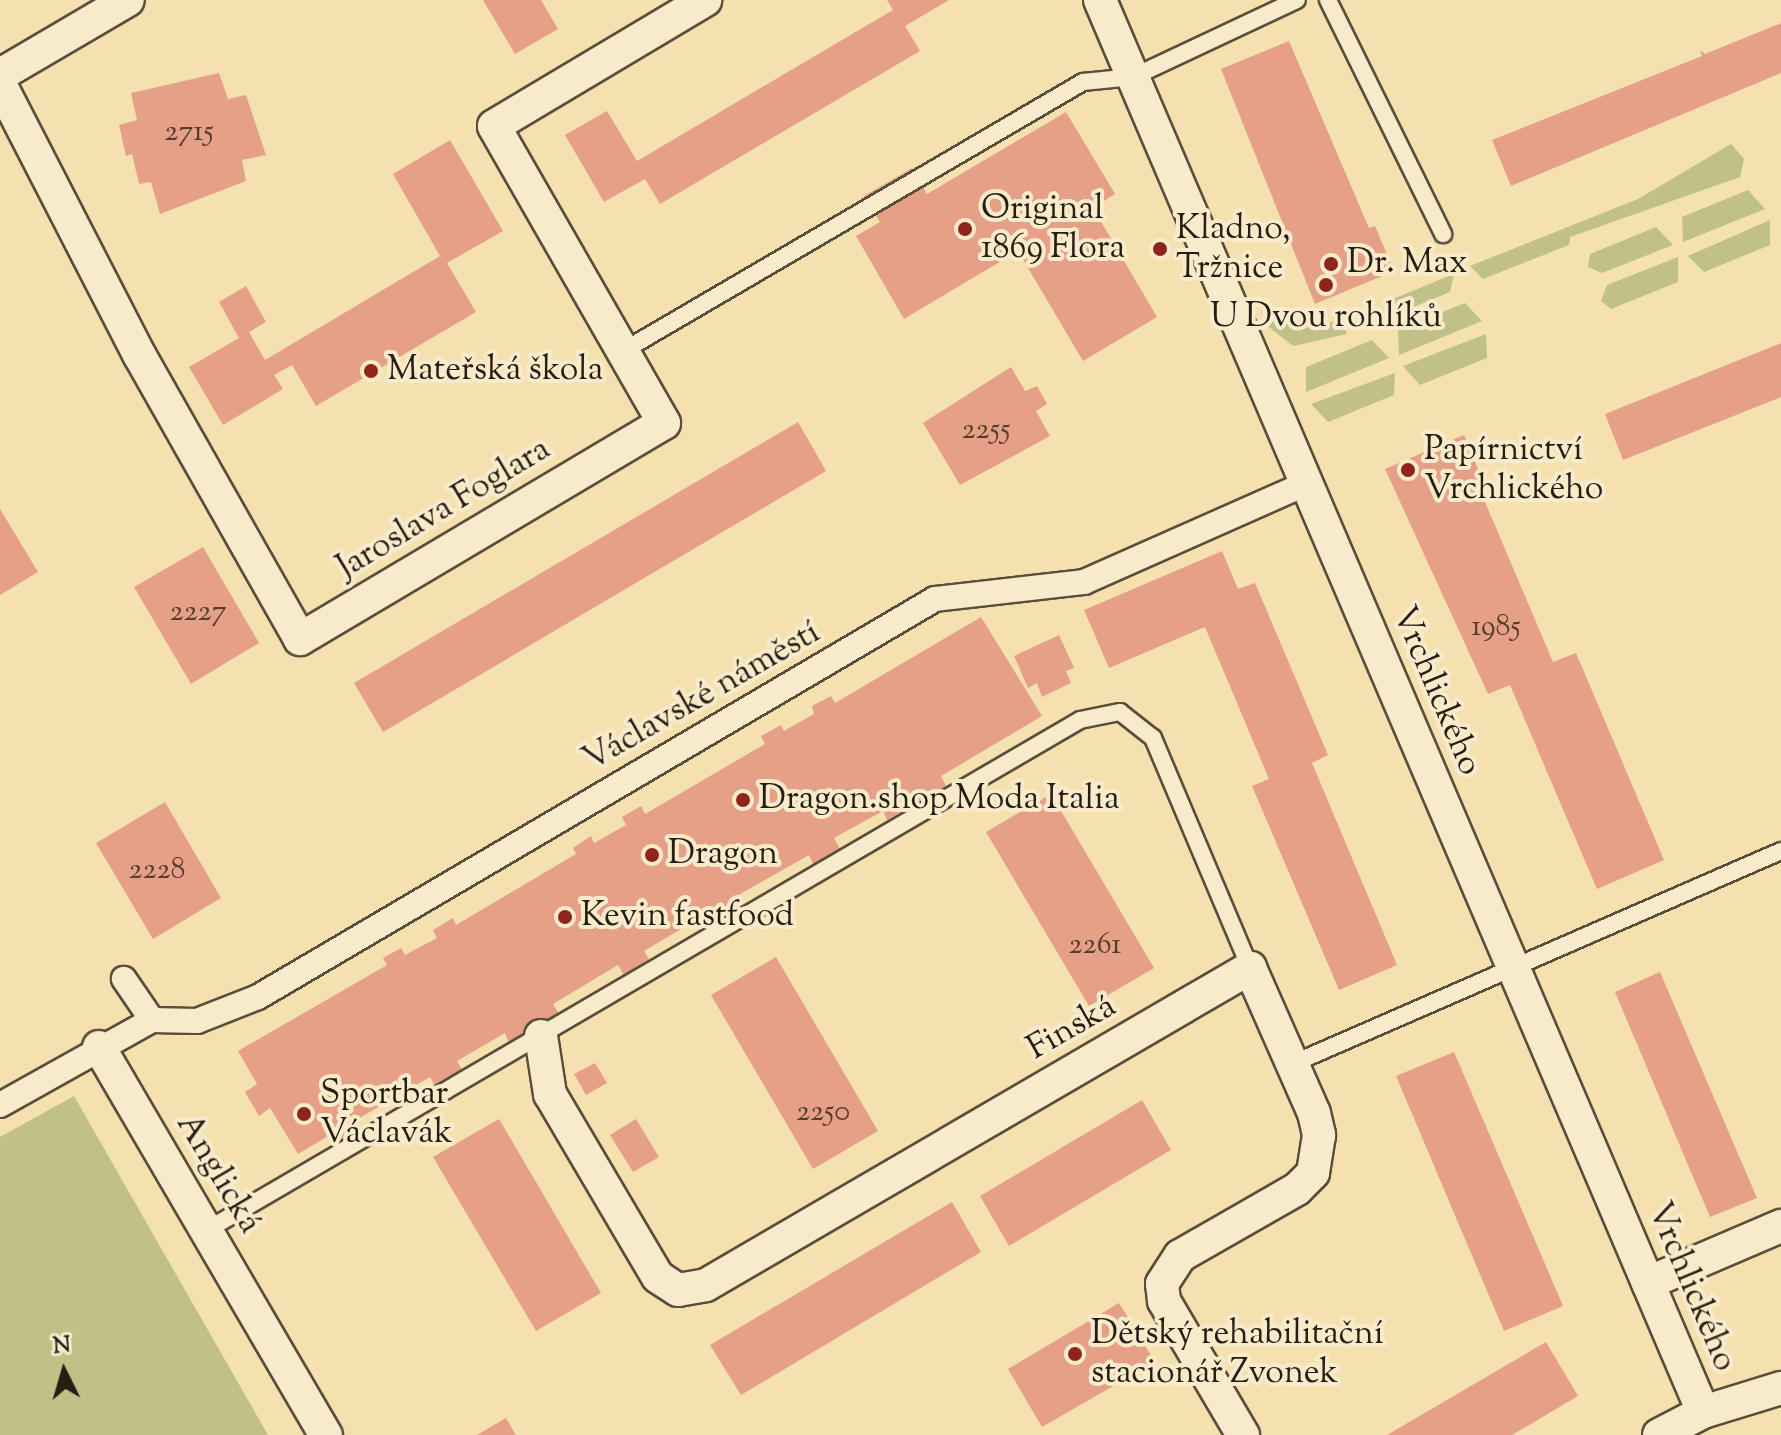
<!DOCTYPE html>
<html>
<head>
<meta charset="utf-8">
<style>
	body { margin:0 }
	#map { position:relative; width:1781px; height:1435px; overflow:hidden; background:#f5e0b0; font-family:"Sorts Mill Goudy",serif }
	div>[style] { position:absolute }
	[style*='--x'] { left:calc(var(--x)*1px); top:calc(var(--y)*1px); width:calc(var(--w)*1px); rotate:calc(var(--a)*1deg) }
	.green>* { inset:0; background:#bfc188 }
	.building>* { inset:0; background:#e5a087 }
	.roads { filter:drop-shadow(2px 0 #5a4e3a) drop-shadow(-2px 0 #5a4e3a) drop-shadow(0 2px #5a4e3a) drop-shadow(0 -2px #5a4e3a) }
	.service>* { height:16px; margin:-8px; padding:0 8px; transform-origin:8px; border-radius:8px; background:#f8ebcc }
	.pedestrian>* { height:24px; margin:-12px; padding:0 12px; transform-origin:12px; border-radius:12px; background:#f8ebcc }
	.minor>* { height:32px; margin:-16px; padding:0 16px; transform-origin:16px; border-radius:16px; background:#f8ebcc }
	.dots>* { width:22px; height:22px; translate:-50% -50%; box-sizing:border-box; border:4px solid #f8ebcc; border-radius:50% }
	span { translate:-50% -50%; white-space:nowrap; text-align:center; line-height:1.15; -webkit-text-stroke:8px #f8ebcc; paint-order:stroke }
	.number-label { font-size:30px; color:#563e2f }
	.number-label span { -webkit-text-stroke-width:0 }
	.poi-label { font-size:34px; color:#271d12 }
	.left { translate:0 -50%; text-align:left }
	.street-label { font-size:34px; color:#271d12 }
	.north { position:absolute; left:24px; top:1331px; width:80px; height:80px; -webkit-text-stroke:6px #f8ebcc; paint-order:stroke; rotate:355deg; font-size:22px; font-weight:700; line-height:32px; text-align:center; color:#271d12 }
	.north::after { content:''; display:block; margin:auto; width:28px; height:36px; background:#271d12; clip-path:polygon(50% 0,100% 100%,50% 72%,0 100%) }
</style>
</head>
<body>
<div id="map">
	<div class="green">
		<div style="clip-path:polygon(1731px 144px,1744px 159px,1740px 177px,1570px 237px,1569px 245px,1483px 279px,1470px 266px,1638px 199px)"></div>
		<div style="clip-path:polygon(1748px 190px,1765px 209px,1683px 242px,1682px 217px)"></div>
		<div style="clip-path:polygon(1770px 220px,1770px 245px,1704px 272px,1688px 256px)"></div>
		<div style="clip-path:polygon(1656px 227px,1673px 245px,1602px 273px,1588px 267px,1590px 254px)"></div>
		<div style="clip-path:polygon(1678px 257px,1678px 282px,1611px 309px,1601px 301px,1607px 285px)"></div>
		<div style="clip-path:polygon(1454px 274px,1450px 292px,1394px 315px,1388px 301px)"></div>
		<div style="clip-path:polygon(1465px 303px,1482px 321px,1399px 355px,1398px 330px)"></div>
		<div style="clip-path:polygon(1273px 316px,1309px 327px,1341px 320px,1347px 334px,1293px 346px,1261px 321px)"></div>
		<div style="clip-path:polygon(1486px 334px,1487px 358px,1420px 385px,1403px 366px)"></div>
		<div style="clip-path:polygon(1372px 340px,1389px 358px,1306px 392px,1306px 367px)"></div>
		<div style="clip-path:polygon(1395px 373px,1394px 395px,1328px 422px,1311px 404px)"></div>
		<div style="clip-path:polygon(74px 1096px,268px 1435px,0 1435px,0 1137px)"></div>
	</div>
	<div class="building">
		<div style="clip-path:polygon(483px 0,541px 0,558px 29px,515px 54px)"></div>
		<div style="clip-path:polygon(887px 0,949px 0,905px 26px,920px 51px,660px 204px,645px 179px,604px 202px,565px 135px,607px 111px,637px 161px,893px 10px)"></div>
		<div style="clip-path:polygon(1781px 23px,1781px 73px,1511px 186px,1492px 140px,1702px 56px,1700px 50px,1705px 54px)"></div>
		<div style="clip-path:polygon(1289px 41px,1369px 228px,1375px 226px,1394px 271px,1315px 304px,1221px 69px)"></div>
		<div style="clip-path:polygon(219px 73px,228px 99px,246px 95px,266px 155px,242px 160px,246px 181px,160px 214px,151px 182px,139px 184px,132px 154px,126px 156px,119px 125px,137px 120px,131px 93px)"></div>
		<div style="clip-path:polygon(1066px 112px,1115px 194px,1093px 208px,1157px 317px,1083px 361px,1018px 251px,904px 319px,856px 236px,880px 222px,864px 196px,912px 168px,927px 194px)"></div>
		<div style="clip-path:polygon(450px 140px,503px 231px,447px 263px,476px 312px,316px 406px,292px 365px,274px 375px,283px 389px,223px 425px,189px 367px,239px 338px,219px 302px,246px 286px,266px 322px,249px 332px,265px 360px,440px 256px,393px 174px)"></div>
		<div style="clip-path:polygon(1781px 343px,1781px 397px,1623px 460px,1605px 414px)"></div>
		<div style="clip-path:polygon(1011px 367px,1025px 391px,1037px 386px,1047px 404px,1036px 411px,1050px 436px,960px 485px,923px 423px)"></div>
		<div style="clip-path:polygon(798px 422px,826px 471px,383px 732px,354px 683px)"></div>
		<div style="clip-path:polygon(1464px 435px,1483px 481px,1477px 483px,1553px 662px,1576px 653px,1664px 860px,1597px 889px,1510px 685px,1488px 694px,1385px 469px)"></div>
		<div style="clip-path:polygon(0 509px,38px 572px,0 595px)"></div>
		<div style="clip-path:polygon(203px 547px,259px 643px,191px 684px,134px 587px)"></div>
		<div style="clip-path:polygon(1222px 551px,1238px 589px,1255px 583px,1328px 755px,1312px 763px,1397px 965px,1339px 990px,1252px 786px,1269px 779px,1205px 627px,1109px 668px,1084px 610px)"></div>
		<div style="clip-path:polygon(981px 617px,1042px 716px,941px 776px,946px 786px,887px 820px,883px 811px,834px 838px,840px 849px,813px 864px,809px 855px,728px 901px,733px 911px,702px 929px,698px 919px,644px 951px,649px 959px,624px 975px,618px 965px,553px 1004px,559px 1014px,509px 1043px,505px 1033px,457px 1061px,462px 1070px,435px 1086px,430px 1077px,342px 1128px,346px 1138px,340px 1142px,335px 1132px,298px 1154px,270px 1108px,259px 1116px,245px 1092px,257px 1084px,238px 1051px,387px 965px,383px 958px,401px 948px,405px 955px,437px 938px,433px 930px,453px 918px,456px 925px,576px 854px,573px 848px,591px 836px,594px 843px,626px 825px,622px 817px,641px 806px,645px 814px,765px 744px,761px 736px,781px 725px,784px 731px,814px 714px,812px 706px,831px 696px,835px 703px)"></div>
		<div style="clip-path:polygon(1059px 635px,1074px 668px,1066px 671px,1071px 683px,1042px 697px,1037px 683px,1028px 688px,1014px 656px)"></div>
		<div style="clip-path:polygon(1051px 794px,1154px 968px,1089px 1006px,986px 832px)"></div>
		<div style="clip-path:polygon(165px 802px,221px 898px,153px 939px,96px 843px)"></div>
		<div style="clip-path:polygon(776px 957px,878px 1131px,813px 1169px,711px 995px)"></div>
		<div style="clip-path:polygon(1660px 972px,1757px 1198px,1710px 1217px,1615px 992px)"></div>
		<div style="clip-path:polygon(1454px 1052px,1563px 1306px,1504px 1331px,1396px 1076px)"></div>
		<div style="clip-path:polygon(595px 1063px,607px 1083px,586px 1095px,574px 1074px)"></div>
		<div style="clip-path:polygon(1142px 1100px,1171px 1150px,1009px 1246px,980px 1196px)"></div>
		<div style="clip-path:polygon(499px 1119px,601px 1293px,536px 1331px,433px 1157px)"></div>
		<div style="clip-path:polygon(636px 1119px,659px 1157px,633px 1172px,610px 1135px)"></div>
		<div style="clip-path:polygon(952px 1202px,981px 1252px,741px 1395px,710px 1345px)"></div>
		<div style="clip-path:polygon(1119px 1303px,1155px 1362px,1042px 1427px,1008px 1369px)"></div>
		<div style="clip-path:polygon(1546px 1342px,1578px 1396px,1512px 1435px,1387px 1435px)"></div>
		<div style="clip-path:polygon(506px 1418px,516px 1435px,477px 1435px)"></div>
	</div>
	<div class="roads">
		<div class="service">
			<div style="--x:1328;--y:0;--w:261;--a:63.8"></div>
			<div style="--x:623;--y:351;--w:533;--a:-30.32"></div>
			<div style="--x:1083;--y:82;--w:50;--a:-5.7"></div>
			<div style="--x:1133;--y:77;--w:181;--a:-25.2"></div>
			<div style="--x:1292;--y:1064;--w:533;--a:-23.54"></div>
			<div style="--x:207;--y:1230;--w:1011;--a:-30.29"></div>
			<div style="--x:1080;--y:720;--w:41;--a:-11.3"></div>
			<div style="--x:1120;--y:712;--w:42;--a:38.2"></div>
			<div style="--x:1153;--y:738;--w:250;--a:67.1"></div>
		</div>
		<div class="pedestrian">
			<div style="--x:152;--y:1020;--w:45;--a:1.3"></div>
			<div style="--x:197;--y:1021;--w:66;--a:-21.5"></div>
			<div style="--x:258;--y:997;--w:785;--a:-30.45"></div>
			<div style="--x:935;--y:599;--w:150;--a:-6.5"></div>
			<div style="--x:1084;--y:582;--w:244;--a:-23.9"></div>
			<div style="--x:0;--y:1105;--w:174;--a:-29.2"></div>
			<div style="--x:152;--y:1020;--w:50;--a:-124.3"></div>
		</div>
		<div class="minor">
			<div style="--x:1100;--y:0;--w:1535;--a:66.87"></div>
			<div style="--x:0;--y:75;--w:148;--a:-30.4"></div>
			<div style="--x:0;--y:84;--w:306;--a:62.8"></div>
			<div style="--x:140;--y:356;--w:325;--a:60.5"></div>
			<div style="--x:300;--y:639;--w:423;--a:-30.7"></div>
			<div style="--x:664;--y:423;--w:342;--a:-119.8"></div>
			<div style="--x:494;--y:126;--w:246;--a:-30.8"></div>
			<div style="--x:541;--y:1036;--w:59;--a:81.2"></div>
			<div style="--x:550;--y:1094;--w:212;--a:59.5"></div>
			<div style="--x:658;--y:1277;--w:24;--a:33"></div>
			<div style="--x:678;--y:1290;--w:28;--a:-10"></div>
			<div style="--x:706;--y:1285;--w:630;--a:-30.23"></div>
			<div style="--x:1250;--y:968;--w:158;--a:66.2"></div>
			<div style="--x:1314;--y:1113;--w:23;--a:77"></div>
			<div style="--x:1319;--y:1135;--w:38;--a:99"></div>
			<div style="--x:1313;--y:1173;--w:23;--a:135"></div>
			<div style="--x:1297;--y:1189;--w:135;--a:150.2"></div>
			<div style="--x:1180;--y:1256;--w:33;--a:123"></div>
			<div style="--x:1162;--y:1284;--w:17;--a:83"></div>
			<div style="--x:1164;--y:1301;--w:156;--a:59.5"></div>
			<div style="--x:99;--y:1047;--w:450;--a:59.7"></div>
			<div style="--x:1648;--y:1283;--w:145;--a:-23.2"></div>
			<div style="--x:1659;--y:1435;--w:50;--a:-27.6"></div>
			<div style="--x:1703;--y:1412;--w:82;--a:-17.1"></div>
		</div>
	</div>
	<div class="dots">
		<div style="left:965px;top:229px;background:#8f2418"></div>
		<div style="left:1160px;top:249px;background:#8f2418"></div>
		<div style="left:1331px;top:264px;background:#8f2418"></div>
		<div style="left:1326px;top:285px;background:#8f2418"></div>
		<div style="left:371px;top:371px;background:#8f2418"></div>
		<div style="left:1408px;top:470px;background:#8f2418"></div>
		<div style="left:743px;top:800px;background:#8f2418"></div>
		<div style="left:652px;top:855px;background:#8f2418"></div>
		<div style="left:565px;top:917px;background:#8f2418"></div>
		<div style="left:304px;top:1114px;background:#8f2418"></div>
		<div style="left:1075px;top:1354px;background:#8f2418"></div>
	</div>
	<div class="number-label">
		<span style="left:189px;top:133px">2715</span>
		<span style="left:986px;top:431px">2255</span>
		<span style="left:198px;top:613px">2227</span>
		<span style="left:1496px;top:628px">1985</span>
		<span style="left:157px;top:871px">2228</span>
		<span style="left:1095px;top:946px">2261</span>
		<span style="left:823px;top:1113px">2250</span>
	</div>
	<div class="poi-label">
		<span class="left" style="left:981px;top:229px">Original<br>1869 Flora</span>
		<span class="left" style="left:1176px;top:249px">Kladno,<br>Tržnice</span>
		<span class="left" style="left:1347px;top:264px">Dr. Max</span>
		<span style="left:1326px;top:318px">U Dvou rohlíků</span>
		<span class="left" style="left:387px;top:371px">Mateřská škola</span>
		<span class="left" style="left:1424px;top:470px">Papírnictví<br>Vrchlického</span>
		<span class="left" style="left:759px;top:800px">Dragon.shop Moda Italia</span>
		<span class="left" style="left:668px;top:855px">Dragon</span>
		<span class="left" style="left:581px;top:917px">Kevin fastfood</span>
		<span class="left" style="left:320px;top:1114px">Sportbar<br>Václavák</span>
		<span class="left" style="left:1091px;top:1354px">Dětský rehabilitační<br>stacionář Zvonek</span>
	</div>
	<div class="street-label">
		<span style="left:444px;top:509px;rotate:-31deg">Jaroslava Foglara</span>
		<span style="left:1436px;top:691px;rotate:67deg">Vrchlického</span>
		<span style="left:702px;top:697px;rotate:-30deg">Václavské náměstí</span>
		<span style="left:1072px;top:1028px;rotate:-30deg">Finská</span>
		<span style="left:218px;top:1174px;rotate:59deg">Anglická</span>
		<span style="left:1691px;top:1287px;rotate:67deg">Vrchlického</span>
	</div>
	<div class="north">N</div>
</div>
</body>
</html>
